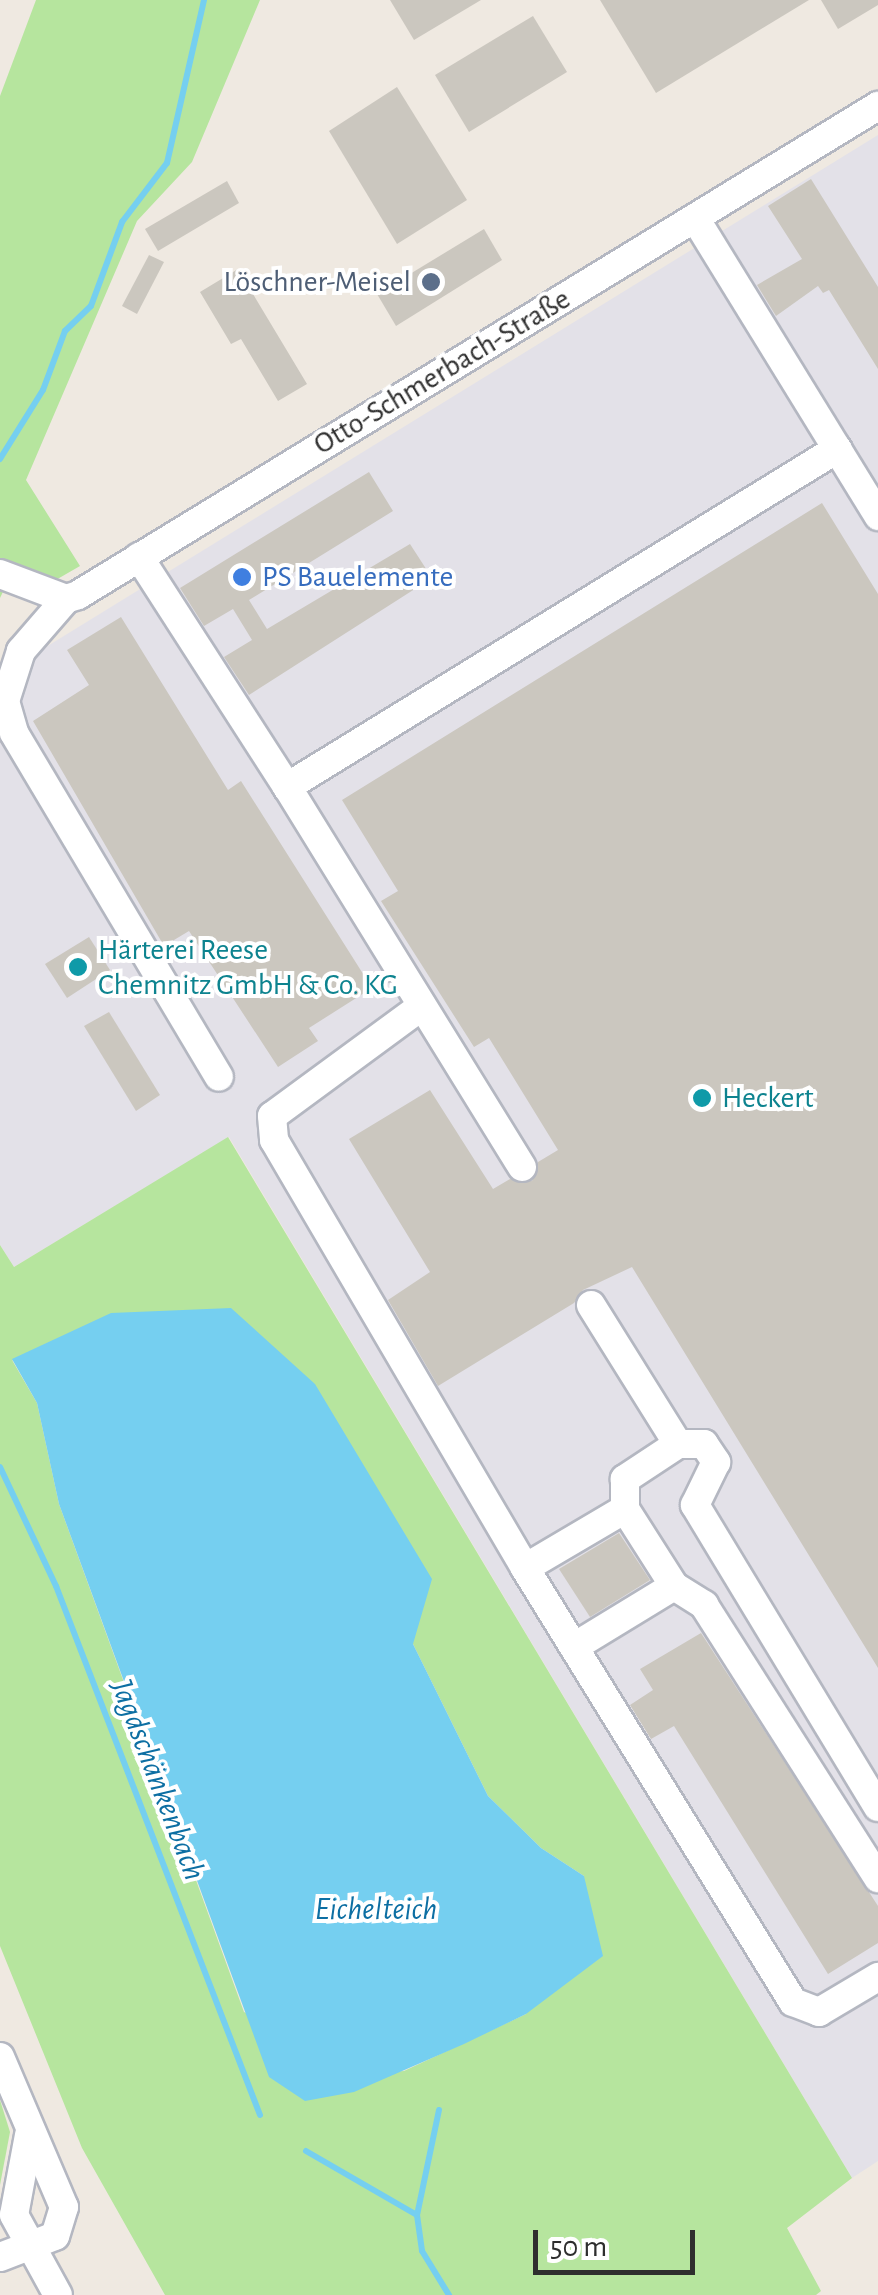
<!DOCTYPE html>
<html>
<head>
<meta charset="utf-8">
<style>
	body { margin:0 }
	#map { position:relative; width:878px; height:2295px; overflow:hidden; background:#efe9e1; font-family:"Alegreya Sans",sans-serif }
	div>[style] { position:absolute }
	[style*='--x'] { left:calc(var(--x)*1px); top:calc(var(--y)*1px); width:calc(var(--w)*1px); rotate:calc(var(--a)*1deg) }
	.industrial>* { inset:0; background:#e3e1e8 }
	.green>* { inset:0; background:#b6e59e }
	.water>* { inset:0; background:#75cff0 }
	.stream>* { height:6px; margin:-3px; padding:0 3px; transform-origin:3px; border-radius:3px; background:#75cff0 }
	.building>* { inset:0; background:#cbc7bf }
	.roads { filter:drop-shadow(2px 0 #b4b7c1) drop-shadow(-2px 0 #b4b7c1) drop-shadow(0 2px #b4b7c1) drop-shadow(0 -2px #b4b7c1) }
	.minor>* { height:28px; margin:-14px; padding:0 14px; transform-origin:14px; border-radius:14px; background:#fff }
	.dots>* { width:28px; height:28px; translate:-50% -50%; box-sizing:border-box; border:5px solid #fff; border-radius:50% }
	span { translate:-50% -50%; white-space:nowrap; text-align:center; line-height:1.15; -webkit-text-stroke:8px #fff; paint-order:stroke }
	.service-label { font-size:30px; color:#4e5e75 }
	.right { translate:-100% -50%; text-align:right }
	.street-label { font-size:30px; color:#2e2e2e }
	.shop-label { font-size:30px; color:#366cbe }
	.left { translate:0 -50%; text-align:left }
	.culture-label { font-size:30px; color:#0d838f }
	.water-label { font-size:32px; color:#0d6fa3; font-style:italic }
	.scale { position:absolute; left:533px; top:2230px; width:162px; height:45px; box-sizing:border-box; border:5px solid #2e2e2e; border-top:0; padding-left:12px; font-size:30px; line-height:35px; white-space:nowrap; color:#2e2e2e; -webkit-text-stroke:8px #fff; paint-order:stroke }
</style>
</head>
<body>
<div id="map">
	<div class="industrial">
		<div style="clip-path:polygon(878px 135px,878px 2161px,852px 2178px,229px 1137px,14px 1267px,0 1245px,0 667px,7px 671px)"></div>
	</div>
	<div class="green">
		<div style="clip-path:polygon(36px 0,260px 0,192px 162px,137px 221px,26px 480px,80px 566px,54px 581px,16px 564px,0 598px,0 96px)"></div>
		<div style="clip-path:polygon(evenodd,228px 1137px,852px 2178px,787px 2228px,821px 2291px,816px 2295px,165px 2295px,82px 2148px,0 1946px,0 1245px,14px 1267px,228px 1137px,12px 1360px,413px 1644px,488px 1796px,541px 1848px,584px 1876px,526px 2014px,404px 2071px,389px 2072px,244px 2012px,59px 1504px,37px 1403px,12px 1360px)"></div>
		<div style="clip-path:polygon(0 2100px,10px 2132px,0 2185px)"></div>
	</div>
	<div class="water">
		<div style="clip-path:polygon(231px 1308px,315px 1384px,432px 1579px,413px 1644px,488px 1796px,541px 1848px,584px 1876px,603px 1956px,526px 2014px,464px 2044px,354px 2092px,305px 2101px,269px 2077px,59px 1504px,37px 1403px,12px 1359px,111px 1313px)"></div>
	</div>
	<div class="stream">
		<div style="--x:0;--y:459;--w:81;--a:-58.1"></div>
		<div style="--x:43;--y:390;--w:63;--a:-69.6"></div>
		<div style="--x:65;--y:331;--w:36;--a:-44"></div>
		<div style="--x:91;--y:306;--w:90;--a:-69.7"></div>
		<div style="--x:122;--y:222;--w:74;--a:-52.7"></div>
		<div style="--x:167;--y:163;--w:167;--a:-77.2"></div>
		<div style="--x:0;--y:1467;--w:132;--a:64.8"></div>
		<div style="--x:56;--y:1586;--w:567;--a:68.91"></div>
		<div style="--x:439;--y:2110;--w:107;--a:101.8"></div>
		<div style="--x:417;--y:2215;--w:36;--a:82"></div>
		<div style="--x:422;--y:2251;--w:52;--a:58.5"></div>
		<div style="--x:306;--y:2151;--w:128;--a:30"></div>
	</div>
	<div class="building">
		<div style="clip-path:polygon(390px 0,481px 0,414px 40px)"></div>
		<div style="clip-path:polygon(600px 0,809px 0,656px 93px)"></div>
		<div style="clip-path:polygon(821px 0,878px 0,878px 5px,838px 29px)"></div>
		<div style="clip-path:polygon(533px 16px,567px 72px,469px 132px,435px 75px)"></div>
		<div style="clip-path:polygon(397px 87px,467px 200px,397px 244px,329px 131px)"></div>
		<div style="clip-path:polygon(811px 179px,878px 287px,878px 369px,829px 290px,823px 293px,818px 286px,776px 316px,757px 285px,802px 259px,768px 206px)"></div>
		<div style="clip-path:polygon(227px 181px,239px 203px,158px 251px,145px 229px)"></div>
		<div style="clip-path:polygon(484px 229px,502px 260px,396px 326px,377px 294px)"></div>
		<div style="clip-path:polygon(149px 255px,164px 262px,137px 314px,122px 306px)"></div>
		<div style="clip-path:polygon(238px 269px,307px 384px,278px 401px,241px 339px,231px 344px,200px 292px)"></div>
		<div style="clip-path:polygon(369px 472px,393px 511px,249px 600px,267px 629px,410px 544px,432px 578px,249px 695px,224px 657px,252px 640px,233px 609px,204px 626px,180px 588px)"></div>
		<div style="clip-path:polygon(822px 503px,878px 594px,878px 1668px,632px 1267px,583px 1290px,574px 1303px,438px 1386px,388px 1300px,430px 1272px,349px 1139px,430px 1090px,493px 1189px,510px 1179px,532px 1181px,538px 1162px,558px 1150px,489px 1038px,474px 1047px,381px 901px,398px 891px,342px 800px)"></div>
		<div style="clip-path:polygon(121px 617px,228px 790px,241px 781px,372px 988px,309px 1028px,318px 1041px,278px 1067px,189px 931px,164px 946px,33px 721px,89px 685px,67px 650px)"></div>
		<div style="clip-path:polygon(89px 937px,110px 970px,67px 998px,45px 964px)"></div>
		<div style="clip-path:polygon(109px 1012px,160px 1095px,136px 1111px,84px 1026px)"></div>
		<div style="clip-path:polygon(619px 1533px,650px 1580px,590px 1617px,559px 1569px)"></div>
		<div style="clip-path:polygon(701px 1633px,878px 1906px,878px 1943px,828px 1974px,674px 1726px,651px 1739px,630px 1705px,653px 1690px,640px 1669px)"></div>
	</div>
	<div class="roads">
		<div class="minor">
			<div style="--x:695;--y:218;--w:350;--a:58.4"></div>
			<div style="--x:139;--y:557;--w:274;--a:57.2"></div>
			<div style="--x:0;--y:574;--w:71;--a:20.7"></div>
			<div style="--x:66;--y:599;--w:13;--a:-18"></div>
			<div style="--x:78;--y:595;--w:938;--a:-31.44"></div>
			<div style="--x:66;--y:599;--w:69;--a:130.9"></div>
			<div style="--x:21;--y:651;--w:52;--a:107.7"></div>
			<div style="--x:5;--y:701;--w:33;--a:74"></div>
			<div style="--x:14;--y:733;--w:400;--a:59.2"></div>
			<div style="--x:422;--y:1006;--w:186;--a:143.7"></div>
			<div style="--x:272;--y:1116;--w:24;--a:85"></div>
			<div style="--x:274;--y:1140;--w:496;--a:59.6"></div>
			<div style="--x:525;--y:1568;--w:510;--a:58.3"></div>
			<div style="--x:793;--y:2002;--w:28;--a:21"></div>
			<div style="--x:819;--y:2012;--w:69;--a:-30.7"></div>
			<div style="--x:522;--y:1167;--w:447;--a:-121.7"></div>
			<div style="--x:287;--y:787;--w:646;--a:-31.57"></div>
			<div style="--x:591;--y:1305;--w:164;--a:58"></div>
			<div style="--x:678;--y:1444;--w:64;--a:146.6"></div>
			<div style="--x:625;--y:1479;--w:30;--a:90"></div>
			<div style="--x:678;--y:1444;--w:26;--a:0"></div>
			<div style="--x:704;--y:1444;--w:22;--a:56"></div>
			<div style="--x:716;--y:1462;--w:48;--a:116"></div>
			<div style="--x:695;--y:1505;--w:353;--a:58.8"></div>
			<div style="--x:525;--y:1568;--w:116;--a:-30.5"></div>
			<div style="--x:625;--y:1509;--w:91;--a:57.5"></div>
			<div style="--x:674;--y:1586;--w:36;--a:32"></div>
			<div style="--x:704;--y:1605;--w:324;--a:57.5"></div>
			<div style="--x:574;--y:1647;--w:117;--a:-31.4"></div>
			<div style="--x:0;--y:2057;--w:163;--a:66.9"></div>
			<div style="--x:64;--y:2207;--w:30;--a:107"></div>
			<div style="--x:55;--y:2236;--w:59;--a:159.1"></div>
			<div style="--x:29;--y:2135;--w:81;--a:100.6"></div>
			<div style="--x:14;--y:2215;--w:91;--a:61.2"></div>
		</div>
	</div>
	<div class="dots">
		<div style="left:431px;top:282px;background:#5c6f8a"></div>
		<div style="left:242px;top:577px;background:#3f7fe0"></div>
		<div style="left:78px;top:967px;background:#0f9aa8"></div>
		<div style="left:702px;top:1098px;background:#0f9aa8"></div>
	</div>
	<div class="service-label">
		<span class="right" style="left:411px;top:282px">Löschner-Meisel</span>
	</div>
	<div class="street-label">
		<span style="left:442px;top:372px;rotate:-31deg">Otto-Schmerbach-Straße</span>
	</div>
	<div class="shop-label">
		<span class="left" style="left:262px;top:577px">PS Bauelemente</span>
	</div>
	<div class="culture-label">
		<span class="left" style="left:98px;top:967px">Härterei Reese<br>Chemnitz GmbH &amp; Co. KG</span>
		<span class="left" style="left:722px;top:1098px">Heckert</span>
	</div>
	<div class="water-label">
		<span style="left:158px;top:1780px;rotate:69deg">Jagdschänkenbach</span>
		<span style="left:376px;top:1909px">Eichelteich</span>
	</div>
	<div class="scale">50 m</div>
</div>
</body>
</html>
